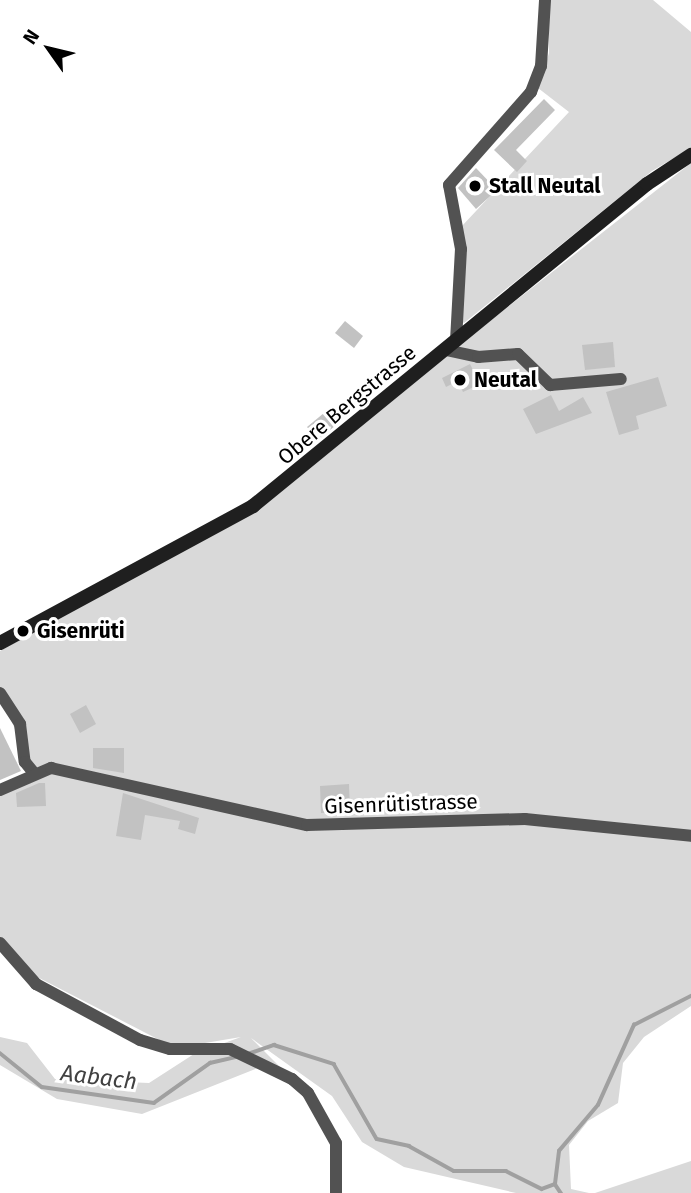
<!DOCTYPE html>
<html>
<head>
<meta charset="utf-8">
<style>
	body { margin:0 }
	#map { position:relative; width:691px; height:1193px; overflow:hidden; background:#fff; font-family:"Fira Sans",sans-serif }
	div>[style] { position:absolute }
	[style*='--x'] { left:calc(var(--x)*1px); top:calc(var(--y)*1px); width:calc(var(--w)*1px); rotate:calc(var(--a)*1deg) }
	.green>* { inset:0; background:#d9d9d9 }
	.stream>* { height:3.5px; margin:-1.75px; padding:0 1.75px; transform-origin:1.75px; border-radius:1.75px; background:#a0a0a0 }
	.building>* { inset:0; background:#c2c2c2 }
	.minor>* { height:12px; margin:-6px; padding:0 6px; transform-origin:6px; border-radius:6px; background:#525252 }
	.secondary>* { height:14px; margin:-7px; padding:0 7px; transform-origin:7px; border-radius:7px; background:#1f1f1f }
	.dots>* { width:19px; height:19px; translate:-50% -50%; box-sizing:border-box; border:4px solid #fff; border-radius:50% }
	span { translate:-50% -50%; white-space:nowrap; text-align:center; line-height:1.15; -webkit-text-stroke:6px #fff; paint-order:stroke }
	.poi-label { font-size:21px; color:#000; font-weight:700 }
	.left { translate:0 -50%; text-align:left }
	.street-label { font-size:21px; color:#000 }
	.water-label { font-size:23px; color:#414141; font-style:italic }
	.north { position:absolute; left:14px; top:14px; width:70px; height:70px; -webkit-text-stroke:5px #fff; paint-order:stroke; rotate:304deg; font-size:19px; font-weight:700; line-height:28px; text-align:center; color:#000 }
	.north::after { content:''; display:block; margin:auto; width:24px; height:32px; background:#000; clip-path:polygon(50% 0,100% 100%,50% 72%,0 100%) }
</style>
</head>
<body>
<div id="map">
	<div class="green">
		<div style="clip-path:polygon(549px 0,653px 0,691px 32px,691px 148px,652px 171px,464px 323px,459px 320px,462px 226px,569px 112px,538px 88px,549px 53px)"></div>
		<div style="clip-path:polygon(691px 163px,691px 1006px,644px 1037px,623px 1063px,618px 1103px,588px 1121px,569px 1145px,571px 1189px,589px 1193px,516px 1193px,404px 1167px,362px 1142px,332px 1096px,251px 1038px,292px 1079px,263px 1066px,142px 1114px,57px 1099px,0 1065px,0 1037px,27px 1043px,55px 1079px,149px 1083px,194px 1054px,241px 1037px,175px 1048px,14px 965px,0 943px,0 790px,33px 773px,0 693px,0 651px,189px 545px,327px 449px)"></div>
		<div style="clip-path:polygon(691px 1161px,691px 1193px,595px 1193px)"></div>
	</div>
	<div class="stream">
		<div style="--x:0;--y:1053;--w:54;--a:39"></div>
		<div style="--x:42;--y:1087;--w:113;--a:8.1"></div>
		<div style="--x:154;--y:1103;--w:69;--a:-35.5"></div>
		<div style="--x:210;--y:1063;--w:28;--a:-13"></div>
		<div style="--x:248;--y:1054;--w:28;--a:-19"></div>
		<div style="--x:274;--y:1045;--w:63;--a:17.6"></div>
		<div style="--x:334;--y:1064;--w:86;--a:60.2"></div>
		<div style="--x:377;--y:1139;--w:33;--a:12"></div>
		<div style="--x:409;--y:1146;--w:51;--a:29.1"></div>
		<div style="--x:454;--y:1171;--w:52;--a:0"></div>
		<div style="--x:506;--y:1171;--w:40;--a:26.6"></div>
		<div style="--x:542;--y:1189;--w:14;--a:-21"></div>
		<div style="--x:555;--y:1184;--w:33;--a:-83"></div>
		<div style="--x:559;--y:1151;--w:60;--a:-49.7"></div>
		<div style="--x:598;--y:1105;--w:88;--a:-65.8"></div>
		<div style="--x:634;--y:1025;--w:64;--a:-27"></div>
		<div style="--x:555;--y:1184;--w:11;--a:56"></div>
	</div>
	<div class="building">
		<div style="clip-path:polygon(544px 99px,555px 110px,516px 150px,527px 161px,517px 172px,494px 150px)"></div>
		<div style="clip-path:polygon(476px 168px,497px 190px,476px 209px,458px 188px)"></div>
		<div style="clip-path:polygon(345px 321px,363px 336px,354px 348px,335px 333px)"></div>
		<div style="clip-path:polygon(613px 342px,615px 367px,585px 370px,582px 345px)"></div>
		<div style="clip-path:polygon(470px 364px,480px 384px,463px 392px,458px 381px,446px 387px,442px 378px)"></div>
		<div style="clip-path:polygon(658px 377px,667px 406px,636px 416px,639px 429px,619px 435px,606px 392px)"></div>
		<div style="clip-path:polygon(551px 395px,559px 411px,583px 397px,592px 413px,536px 434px,523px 409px)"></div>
		<div style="clip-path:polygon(330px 408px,341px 421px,318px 440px,307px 427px)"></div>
		<div style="clip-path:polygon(86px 705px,96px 724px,80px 733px,70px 714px)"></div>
		<div style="clip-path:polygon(0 728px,21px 771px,0 780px)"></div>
		<div style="clip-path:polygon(93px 748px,124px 748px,124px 773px,93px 768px)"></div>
		<div style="clip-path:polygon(39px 783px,45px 783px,46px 806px,17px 807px,16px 793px)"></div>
		<div style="clip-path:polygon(349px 784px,350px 811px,321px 813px,320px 786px)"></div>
		<div style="clip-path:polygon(123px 793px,199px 818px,195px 834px,178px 829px,180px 821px,145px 815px,141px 840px,116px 836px)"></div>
	</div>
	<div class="minor">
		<div style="--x:456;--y:341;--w:92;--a:-86.9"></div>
		<div style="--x:461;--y:249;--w:65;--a:-100.6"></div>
		<div style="--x:449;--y:185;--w:124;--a:-48.6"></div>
		<div style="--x:531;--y:92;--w:28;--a:-69"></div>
		<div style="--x:541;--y:66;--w:66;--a:-86.5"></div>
		<div style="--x:446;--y:350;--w:33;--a:12"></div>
		<div style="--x:478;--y:357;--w:40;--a:-4.3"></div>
		<div style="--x:518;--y:354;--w:45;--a:44.1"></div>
		<div style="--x:550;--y:385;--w:71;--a:-4.8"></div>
		<div style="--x:0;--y:693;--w:37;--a:57"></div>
		<div style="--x:20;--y:724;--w:38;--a:83"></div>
		<div style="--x:25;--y:762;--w:14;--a:51"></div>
		<div style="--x:0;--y:790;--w:56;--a:-23.3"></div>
		<div style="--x:51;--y:768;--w:262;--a:12.6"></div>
		<div style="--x:307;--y:825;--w:218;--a:-1.6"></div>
		<div style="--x:525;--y:819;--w:167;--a:5.8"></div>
		<div style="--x:0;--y:943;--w:55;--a:48.7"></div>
		<div style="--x:36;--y:984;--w:118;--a:28.3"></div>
		<div style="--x:140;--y:1040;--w:31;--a:17"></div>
		<div style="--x:170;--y:1049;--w:60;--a:0"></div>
		<div style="--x:230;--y:1049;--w:69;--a:25.8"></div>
		<div style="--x:292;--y:1079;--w:21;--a:41"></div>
		<div style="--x:308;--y:1093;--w:57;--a:60.8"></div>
		<div style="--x:336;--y:1143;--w:50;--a:90"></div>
	</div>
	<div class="secondary">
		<div style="--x:0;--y:643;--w:288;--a:-28.4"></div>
		<div style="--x:253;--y:506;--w:509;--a:-39.26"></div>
		<div style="--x:647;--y:184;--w:53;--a:-33.4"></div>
	</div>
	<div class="dots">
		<div style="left:475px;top:186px;background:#000"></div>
		<div style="left:460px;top:380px;background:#000"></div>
		<div style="left:23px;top:631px;background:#000"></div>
	</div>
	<div class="poi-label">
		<span class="left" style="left:489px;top:186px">Stall Neutal</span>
		<span class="left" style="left:474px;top:380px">Neutal</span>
		<span class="left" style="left:37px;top:631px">Gisenrüti</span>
	</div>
	<div class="street-label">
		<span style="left:347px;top:405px;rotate:-40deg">Obere Bergstrasse</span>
		<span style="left:401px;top:804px;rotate:-2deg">Gisenrütistrasse</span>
	</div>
	<div class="water-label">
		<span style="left:99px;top:1077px;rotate:7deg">Aabach</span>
	</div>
	<div class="north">N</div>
</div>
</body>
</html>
